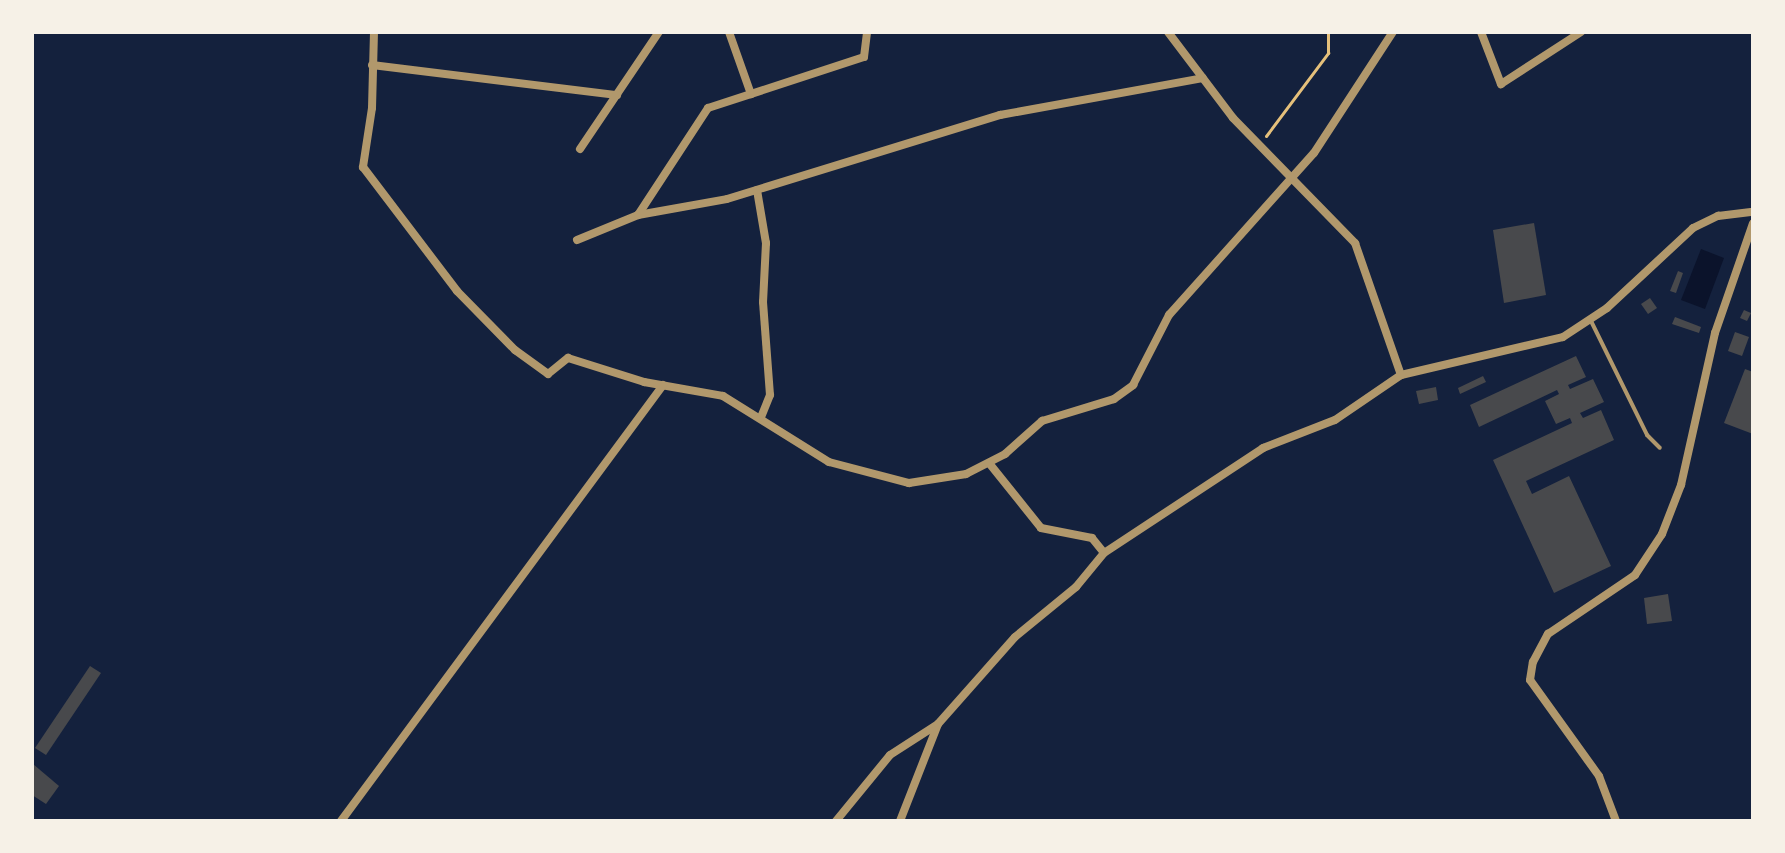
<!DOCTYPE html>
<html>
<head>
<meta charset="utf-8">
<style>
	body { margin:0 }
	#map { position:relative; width:1785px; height:853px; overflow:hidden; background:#14213d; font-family:Helvetica,sans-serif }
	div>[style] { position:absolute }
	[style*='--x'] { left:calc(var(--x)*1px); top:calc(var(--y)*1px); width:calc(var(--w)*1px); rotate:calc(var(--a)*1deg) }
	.water>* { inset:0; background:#0b132b }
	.building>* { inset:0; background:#48494c }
	.path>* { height:3px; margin:-1.5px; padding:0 1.5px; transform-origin:1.5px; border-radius:1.5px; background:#e5c07b }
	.service>* { height:4px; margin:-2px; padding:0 2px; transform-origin:2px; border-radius:2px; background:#b1986c }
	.minor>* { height:8px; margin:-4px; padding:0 4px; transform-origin:4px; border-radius:4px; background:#b1986c }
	span { translate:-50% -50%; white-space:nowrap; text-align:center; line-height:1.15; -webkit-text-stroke:6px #f6f1e7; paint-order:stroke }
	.frame { position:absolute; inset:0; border:34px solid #f6f1e7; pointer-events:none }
</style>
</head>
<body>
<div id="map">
	<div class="water">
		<div style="clip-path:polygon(1701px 249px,1724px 258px,1705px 309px,1681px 300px)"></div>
	</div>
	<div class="building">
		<div style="clip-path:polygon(1534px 223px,1546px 295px,1504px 303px,1493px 230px)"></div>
		<div style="clip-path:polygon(1678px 271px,1683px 273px,1676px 293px,1670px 291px)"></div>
		<div style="clip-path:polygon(1650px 298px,1657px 308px,1648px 314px,1641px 304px)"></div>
		<div style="clip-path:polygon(1744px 310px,1751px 313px,1747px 321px,1740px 318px)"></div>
		<div style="clip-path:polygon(1675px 317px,1701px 327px,1699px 333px,1672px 324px)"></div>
		<div style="clip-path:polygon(1735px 332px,1749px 337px,1742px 356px,1728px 351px)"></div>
		<div style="clip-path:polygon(1576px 356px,1586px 377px,1568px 385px,1570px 389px,1593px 379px,1604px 402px,1580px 413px,1583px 418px,1601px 410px,1614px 440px,1526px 481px,1532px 494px,1569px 476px,1611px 566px,1554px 593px,1493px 460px,1572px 423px,1570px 418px,1556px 424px,1545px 401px,1559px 394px,1557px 390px,1479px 427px,1470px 405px)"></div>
		<div style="clip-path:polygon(1745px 369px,1753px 372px,1753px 434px,1724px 423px)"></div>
		<div style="clip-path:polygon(1483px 376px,1486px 382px,1460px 394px,1458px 388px)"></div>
		<div style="clip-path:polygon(1436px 387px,1438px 400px,1419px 404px,1416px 391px)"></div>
		<div style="clip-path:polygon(1668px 594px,1672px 621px,1647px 624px,1644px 598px)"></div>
		<div style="clip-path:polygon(90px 666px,101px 673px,46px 755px,35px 748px)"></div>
		<div style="clip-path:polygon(33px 764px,59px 786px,46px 804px,32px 795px)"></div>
	</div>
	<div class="path">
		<div style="--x:1266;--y:136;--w:104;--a:-53.2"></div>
		<div style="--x:1328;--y:53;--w:21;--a:-90"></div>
	</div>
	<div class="service">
		<div style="--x:1591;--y:321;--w:127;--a:63.8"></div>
		<div style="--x:1647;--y:435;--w:18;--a:45"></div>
	</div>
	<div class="minor">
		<div style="--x:374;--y:32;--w:76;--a:91.5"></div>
		<div style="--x:372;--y:108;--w:60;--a:98.7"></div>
		<div style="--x:363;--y:167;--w:156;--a:52.8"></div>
		<div style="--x:457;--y:291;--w:83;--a:45.5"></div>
		<div style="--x:515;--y:350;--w:41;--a:36"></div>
		<div style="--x:548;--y:374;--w:26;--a:-39"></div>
		<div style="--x:568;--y:358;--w:80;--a:17.5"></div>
		<div style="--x:644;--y:382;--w:80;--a:10"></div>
		<div style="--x:723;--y:396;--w:125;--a:31.9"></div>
		<div style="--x:829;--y:462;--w:83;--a:14.7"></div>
		<div style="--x:909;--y:483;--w:58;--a:-9"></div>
		<div style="--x:966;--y:474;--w:44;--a:-27.1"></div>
		<div style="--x:1005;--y:454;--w:50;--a:-41.7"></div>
		<div style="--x:1042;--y:421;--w:75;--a:-17"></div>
		<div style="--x:1114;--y:399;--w:24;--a:-36"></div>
		<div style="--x:1133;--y:385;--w:79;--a:-62.8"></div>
		<div style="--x:1169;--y:315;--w:217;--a:-48.2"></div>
		<div style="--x:1314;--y:153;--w:145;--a:-56.9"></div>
		<div style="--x:729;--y:32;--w:66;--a:70.5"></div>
		<div style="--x:1168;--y:32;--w:108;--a:52.9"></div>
		<div style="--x:1233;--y:118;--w:175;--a:45.7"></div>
		<div style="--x:1355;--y:243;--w:140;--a:70.8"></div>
		<div style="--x:1401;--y:375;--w:166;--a:-13.2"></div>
		<div style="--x:1563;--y:337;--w:53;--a:-33.4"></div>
		<div style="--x:1607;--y:308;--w:117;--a:-42.9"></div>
		<div style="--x:1693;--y:228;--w:28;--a:-26"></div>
		<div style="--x:1718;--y:216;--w:35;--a:-7"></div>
		<div style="--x:1481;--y:32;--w:56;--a:69"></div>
		<div style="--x:1501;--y:84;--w:95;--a:-33"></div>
		<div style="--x:372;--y:65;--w:247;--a:7"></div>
		<div style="--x:580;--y:149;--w:141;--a:-56"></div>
		<div style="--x:757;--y:190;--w:54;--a:80.4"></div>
		<div style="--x:766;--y:243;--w:59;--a:92.9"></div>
		<div style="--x:763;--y:302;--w:93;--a:85.7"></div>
		<div style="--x:770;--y:395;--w:24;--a:112"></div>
		<div style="--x:638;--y:215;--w:128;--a:-56.8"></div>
		<div style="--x:708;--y:108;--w:164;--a:-18.1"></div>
		<div style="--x:864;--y:57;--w:25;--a:-83"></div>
		<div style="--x:577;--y:240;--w:66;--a:-22.3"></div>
		<div style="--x:638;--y:215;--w:90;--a:-10.2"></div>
		<div style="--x:727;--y:199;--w:286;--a:-17.1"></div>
		<div style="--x:1000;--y:115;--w:206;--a:-10.3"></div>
		<div style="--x:989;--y:463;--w:83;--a:51.3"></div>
		<div style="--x:1041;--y:528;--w:52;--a:11.1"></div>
		<div style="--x:1092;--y:538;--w:19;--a:51"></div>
		<div style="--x:341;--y:821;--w:542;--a:-53.55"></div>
		<div style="--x:836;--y:821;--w:85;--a:-50.7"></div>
		<div style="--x:890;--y:755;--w:57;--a:-32.9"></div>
		<div style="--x:900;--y:821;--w:104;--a:-68.6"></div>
		<div style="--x:938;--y:724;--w:116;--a:-48.5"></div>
		<div style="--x:1015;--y:637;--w:79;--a:-39.3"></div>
		<div style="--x:1076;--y:587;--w:44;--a:-50.5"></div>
		<div style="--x:1104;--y:553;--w:191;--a:-33.4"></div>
		<div style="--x:1263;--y:448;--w:77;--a:-21.3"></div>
		<div style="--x:1335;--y:420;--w:80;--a:-34.3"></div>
		<div style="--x:1616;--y:821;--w:48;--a:-110.7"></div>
		<div style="--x:1599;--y:776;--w:118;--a:-125.7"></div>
		<div style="--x:1530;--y:680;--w:18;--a:-81"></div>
		<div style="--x:1533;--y:662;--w:32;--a:-62"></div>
		<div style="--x:1548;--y:634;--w:105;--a:-34.1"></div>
		<div style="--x:1635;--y:575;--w:49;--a:-56.6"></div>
		<div style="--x:1662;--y:534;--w:53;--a:-68.8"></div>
		<div style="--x:1681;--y:485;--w:156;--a:-77.4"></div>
		<div style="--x:1715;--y:333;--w:116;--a:-70.9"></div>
	</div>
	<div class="frame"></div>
</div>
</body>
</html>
